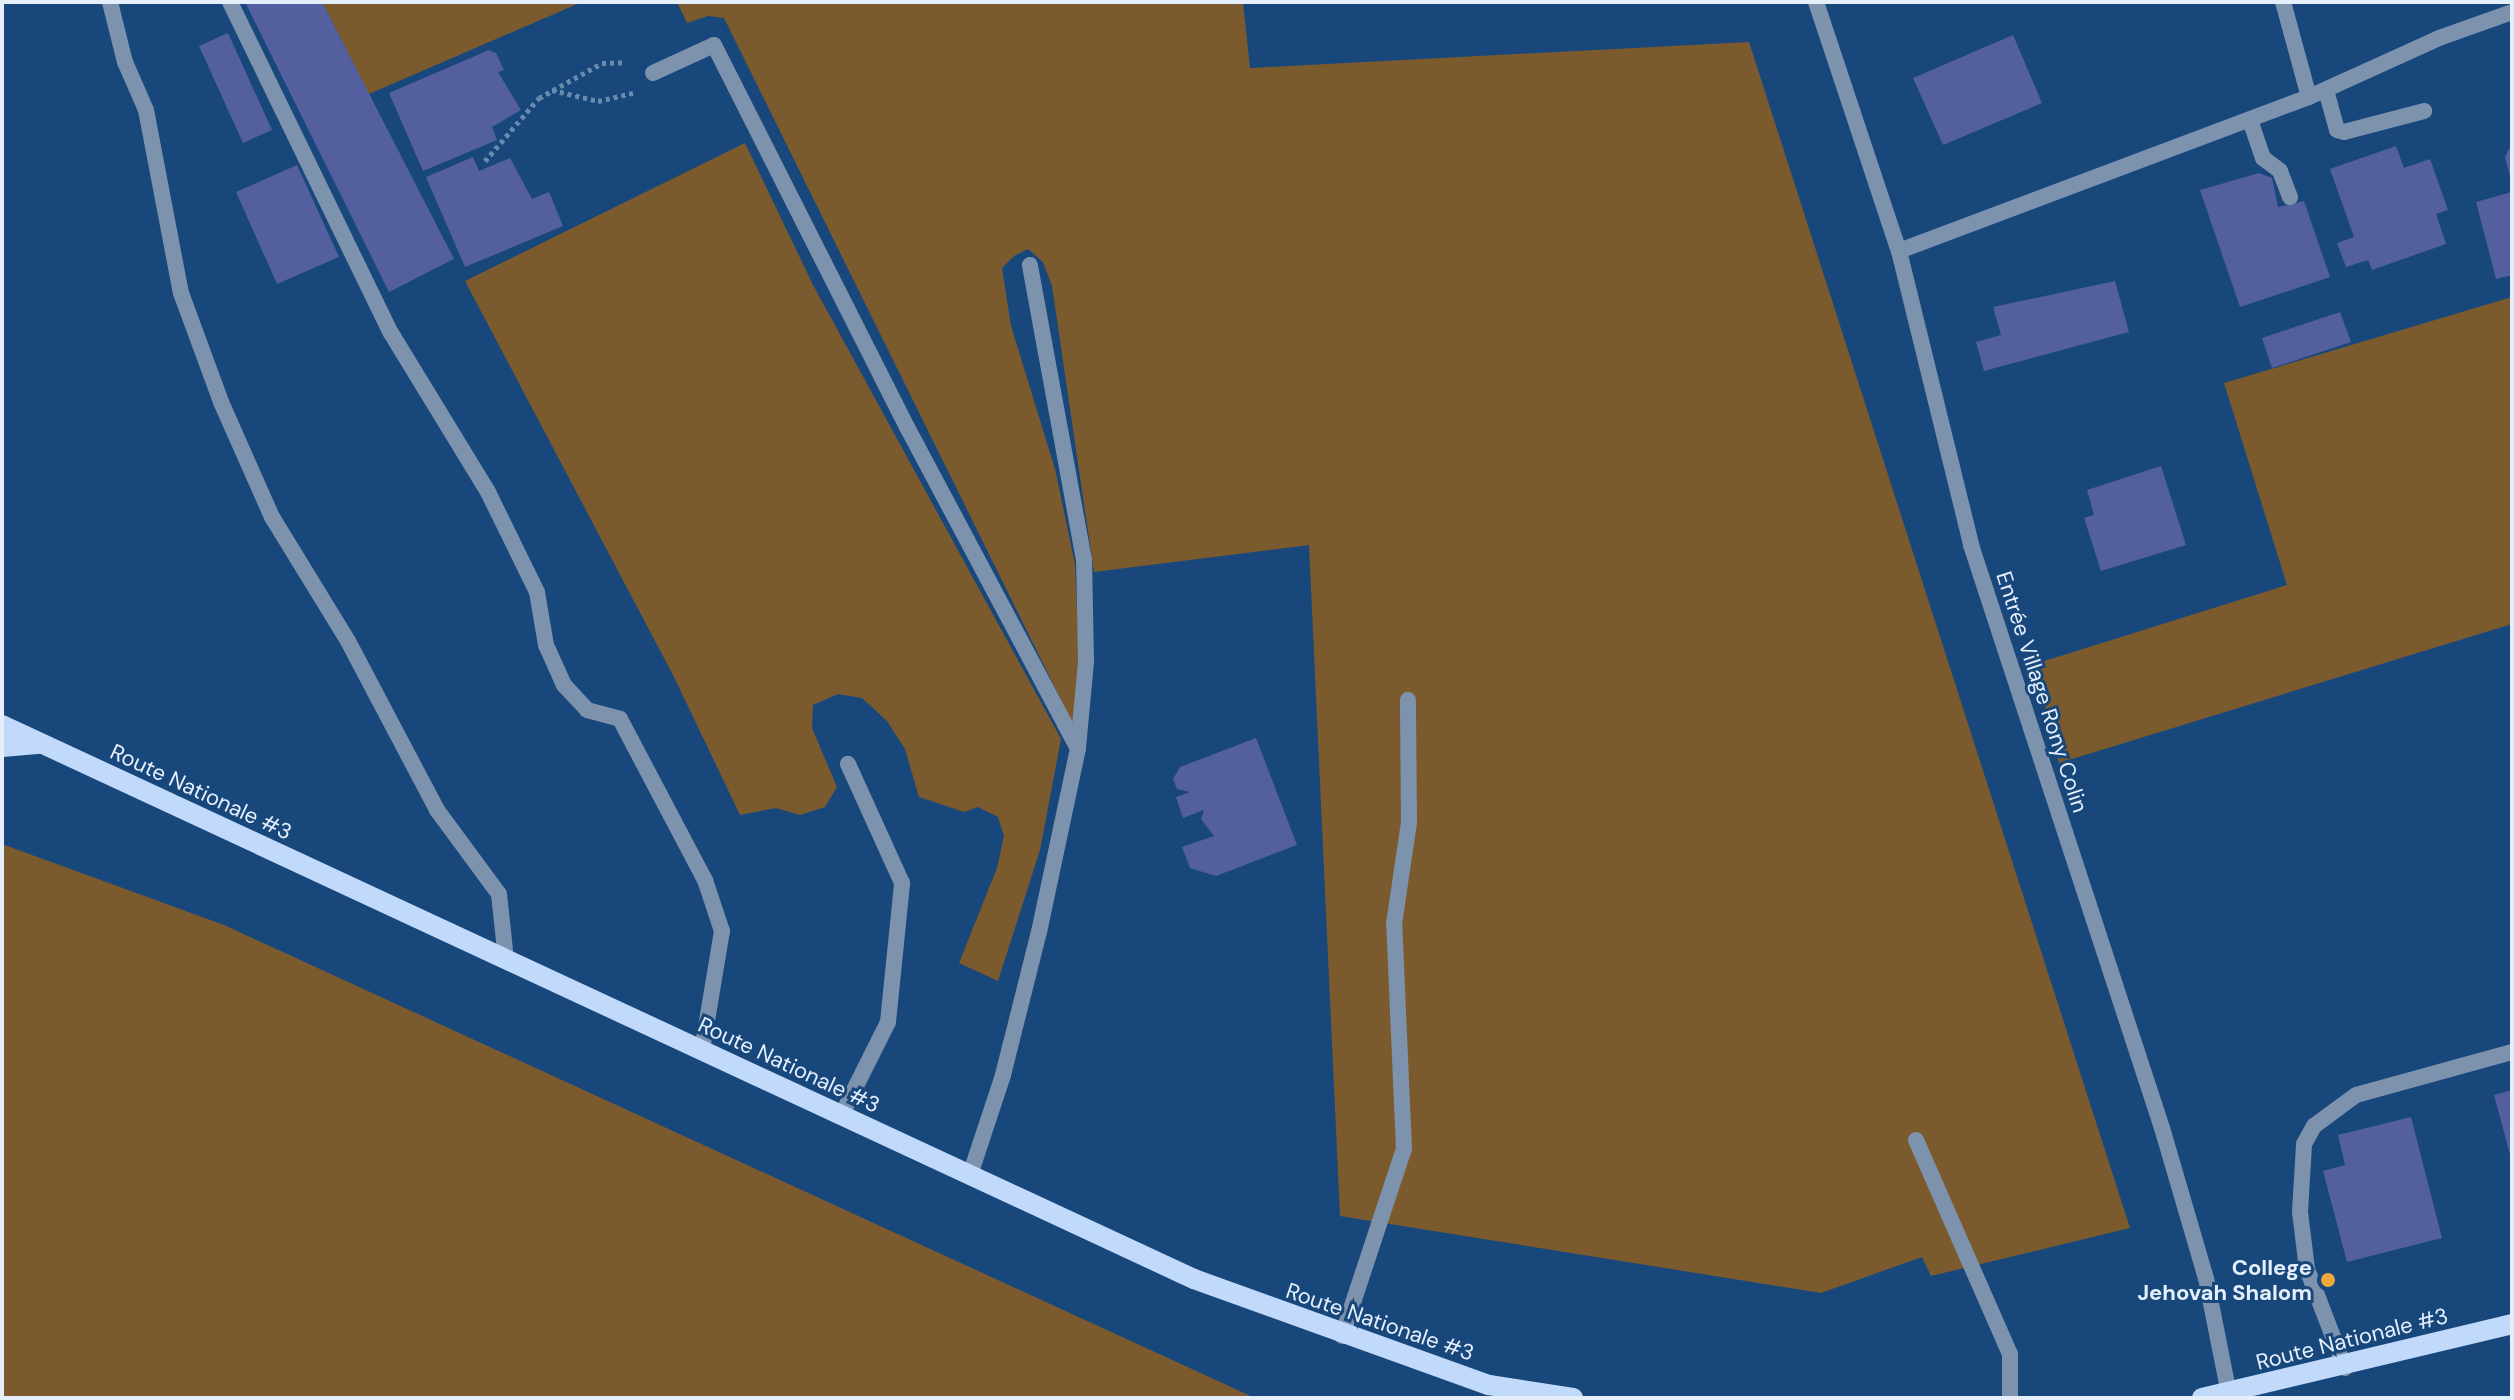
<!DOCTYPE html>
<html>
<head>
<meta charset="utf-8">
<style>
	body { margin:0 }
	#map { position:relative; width:2514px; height:1400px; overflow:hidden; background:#18477c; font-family:"DM Sans",sans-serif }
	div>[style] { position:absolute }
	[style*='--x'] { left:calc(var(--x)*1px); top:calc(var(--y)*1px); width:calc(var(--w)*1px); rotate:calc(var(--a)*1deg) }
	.green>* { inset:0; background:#7b5b2e }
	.building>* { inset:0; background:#545fa0 }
	.path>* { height:5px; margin-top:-2.5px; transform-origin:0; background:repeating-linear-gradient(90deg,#698aaf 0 4px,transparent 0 8px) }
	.service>* { height:16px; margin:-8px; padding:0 8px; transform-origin:8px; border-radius:8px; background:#7d92ad }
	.minor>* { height:16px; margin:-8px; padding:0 8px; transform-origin:8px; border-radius:8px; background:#7d92ad }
	.primary>* { height:20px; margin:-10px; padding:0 10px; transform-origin:10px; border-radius:10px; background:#c1dafb }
	.dots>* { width:22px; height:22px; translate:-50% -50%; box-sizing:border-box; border:4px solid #18477c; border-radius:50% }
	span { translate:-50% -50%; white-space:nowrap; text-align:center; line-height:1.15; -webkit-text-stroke:6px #18477c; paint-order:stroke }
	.street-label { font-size:22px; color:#e5effc }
	.poi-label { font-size:22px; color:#e5effc; font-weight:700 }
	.right { translate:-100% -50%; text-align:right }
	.frame { position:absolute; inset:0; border:4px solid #e5effc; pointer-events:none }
</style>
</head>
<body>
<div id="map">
	<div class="green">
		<div style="clip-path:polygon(322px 2px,582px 2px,369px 94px)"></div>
		<div style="clip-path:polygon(677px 2px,1243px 2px,1250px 68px,1749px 42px,2130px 1228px,1931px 1276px,1922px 1257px,1821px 1293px,1340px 1216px,1309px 545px,1094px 572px,1052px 286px,1043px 262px,1028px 249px,1014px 256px,1002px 268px,1011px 326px,1055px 469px,1075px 564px,1079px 663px,1073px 724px,724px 18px,708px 16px,687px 23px)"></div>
		<div style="clip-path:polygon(745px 143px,813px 285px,1061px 739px,1040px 850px,998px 981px,959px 963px,997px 868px,1004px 836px,998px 817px,978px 807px,964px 812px,919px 797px,905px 749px,887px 721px,862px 698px,838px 694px,813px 705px,812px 728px,837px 787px,825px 807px,800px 815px,776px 808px,740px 815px,674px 677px,465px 281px)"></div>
		<div style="clip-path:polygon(2512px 297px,2512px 624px,2059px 763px,2035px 664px,2287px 585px,2224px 383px)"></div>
		<div style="clip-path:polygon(2px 844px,224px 925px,1255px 1398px,2px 1398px)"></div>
	</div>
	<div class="building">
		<div style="clip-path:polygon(245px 2px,322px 2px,454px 259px,389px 292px)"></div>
		<div style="clip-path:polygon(228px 33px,272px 130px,243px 143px,199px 46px)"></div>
		<div style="clip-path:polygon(2013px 35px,2042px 103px,1943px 145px,1913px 78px)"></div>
		<div style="clip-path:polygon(489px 50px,496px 53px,504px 70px,498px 72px,521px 110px,492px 127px,497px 140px,423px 171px,389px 93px)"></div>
		<div style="clip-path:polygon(2512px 143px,2512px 180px,2511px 180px,2505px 157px)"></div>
		<div style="clip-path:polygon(2396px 146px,2404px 168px,2430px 159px,2448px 210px,2436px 214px,2446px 244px,2372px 270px,2368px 260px,2346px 267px,2337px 243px,2354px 237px,2330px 169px)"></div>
		<div style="clip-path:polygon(473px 157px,479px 171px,510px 158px,532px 199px,549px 192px,563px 226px,465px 267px,426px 177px)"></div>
		<div style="clip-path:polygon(297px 165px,339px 257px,277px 284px,236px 192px)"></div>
		<div style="clip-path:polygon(2259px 173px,2272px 178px,2278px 207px,2304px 201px,2330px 277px,2240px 307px,2200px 190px)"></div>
		<div style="clip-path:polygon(2512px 192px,2512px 275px,2496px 279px,2476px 202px)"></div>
		<div style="clip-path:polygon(2115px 281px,2129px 332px,1984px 371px,1976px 342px,2001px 335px,1993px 307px)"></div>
		<div style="clip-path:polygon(2340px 312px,2351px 342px,2272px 368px,2262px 338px)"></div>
		<div style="clip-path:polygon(2161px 466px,2186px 545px,2101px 571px,2084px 518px,2094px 515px,2087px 490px)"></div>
		<div style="clip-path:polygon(1256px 738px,1297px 845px,1216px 876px,1190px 868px,1182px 847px,1214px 836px,1201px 819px,1204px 810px,1183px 818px,1176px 797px,1190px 792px,1177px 789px,1173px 779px,1180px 767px)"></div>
		<div style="clip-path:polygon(2512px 1090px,2512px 1157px,2511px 1158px,2494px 1095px)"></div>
		<div style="clip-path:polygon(2411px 1117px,2442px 1238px,2347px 1262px,2323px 1171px,2345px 1165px,2338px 1135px)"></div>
	</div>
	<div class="path">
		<div style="--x:552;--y:90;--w:47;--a:13.4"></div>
		<div style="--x:598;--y:101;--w:36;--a:-13"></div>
		<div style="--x:485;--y:161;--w:83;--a:-49.4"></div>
		<div style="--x:539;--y:98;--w:72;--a:-29.1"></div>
		<div style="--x:602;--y:63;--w:23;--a:-2"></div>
	</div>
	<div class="service">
		<div style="--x:230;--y:2;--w:368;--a:64.1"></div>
		<div style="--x:391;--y:333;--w:186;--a:58.6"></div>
		<div style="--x:488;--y:492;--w:111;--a:63.9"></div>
		<div style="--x:537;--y:592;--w:54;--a:80.4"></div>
		<div style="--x:546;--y:645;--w:44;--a:65.8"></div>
		<div style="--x:564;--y:685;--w:34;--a:47"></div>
		<div style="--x:587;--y:710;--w:34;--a:15"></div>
		<div style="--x:620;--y:719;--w:182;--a:62.2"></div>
		<div style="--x:705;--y:880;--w:54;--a:71.6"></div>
		<div style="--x:722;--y:931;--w:122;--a:99.5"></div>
		<div style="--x:653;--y:73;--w:67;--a:-24.7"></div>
		<div style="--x:714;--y:45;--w:428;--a:63.2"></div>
		<div style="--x:907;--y:427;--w:364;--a:62"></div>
		<div style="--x:2326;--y:90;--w:41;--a:74.6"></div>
		<div style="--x:2337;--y:130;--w:7;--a:16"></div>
		<div style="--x:2344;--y:132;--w:83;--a:-14.7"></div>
		<div style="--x:2250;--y:120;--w:40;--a:71.1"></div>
		<div style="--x:2263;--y:158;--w:21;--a:37"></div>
		<div style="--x:2280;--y:171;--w:28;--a:69"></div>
		<div style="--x:841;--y:1116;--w:105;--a:-63.4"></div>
		<div style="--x:888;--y:1022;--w:140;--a:-84.2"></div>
		<div style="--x:902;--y:883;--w:131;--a:-114.4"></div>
		<div style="--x:1916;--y:1140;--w:234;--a:66.3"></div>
		<div style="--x:2010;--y:1354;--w:44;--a:90"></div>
		<div style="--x:970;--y:1175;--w:105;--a:-71.7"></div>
		<div style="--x:1003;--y:1075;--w:147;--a:-75.9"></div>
		<div style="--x:1039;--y:932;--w:188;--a:-78"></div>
		<div style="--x:1078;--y:748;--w:86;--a:-84.7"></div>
		<div style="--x:1086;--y:662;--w:102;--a:-91.1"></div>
		<div style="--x:1084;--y:560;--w:300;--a:-100.4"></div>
		<div style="--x:1342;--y:1336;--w:197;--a:-71.7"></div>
		<div style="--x:1404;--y:1149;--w:225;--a:-92.5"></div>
		<div style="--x:1394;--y:924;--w:103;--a:-81.6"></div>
		<div style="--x:1409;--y:822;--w:122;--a:-90.5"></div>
		<div style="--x:2345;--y:1368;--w:106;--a:-111"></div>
		<div style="--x:2307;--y:1269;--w:57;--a:-97"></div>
		<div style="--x:2300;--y:1212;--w:68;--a:-86.6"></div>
		<div style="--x:2304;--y:1144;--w:21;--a:-61"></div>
		<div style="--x:2314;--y:1126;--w:52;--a:-36.4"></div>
		<div style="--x:2356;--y:1095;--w:162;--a:-15.4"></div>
	</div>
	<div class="minor">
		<div style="--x:110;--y:2;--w:62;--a:76"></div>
		<div style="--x:125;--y:62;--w:52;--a:66.4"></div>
		<div style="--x:146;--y:110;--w:186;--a:79.2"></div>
		<div style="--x:181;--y:293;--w:116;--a:69.8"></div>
		<div style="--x:221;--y:402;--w:126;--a:66.1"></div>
		<div style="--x:272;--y:517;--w:145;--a:58.5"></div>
		<div style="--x:348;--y:641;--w:191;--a:62.2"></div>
		<div style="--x:437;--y:810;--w:104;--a:53.6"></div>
		<div style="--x:499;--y:894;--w:66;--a:83.9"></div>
		<div style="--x:1816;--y:2;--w:262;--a:71.6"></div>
		<div style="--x:1899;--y:251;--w:303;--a:76.2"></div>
		<div style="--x:1971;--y:545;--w:613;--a:71.86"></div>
		<div style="--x:2162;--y:1128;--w:156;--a:73.7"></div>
		<div style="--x:2206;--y:1278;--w:118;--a:78.8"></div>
		<div style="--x:2283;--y:2;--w:98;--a:74.7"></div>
		<div style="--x:1899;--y:251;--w:438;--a:-20.6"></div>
		<div style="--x:2309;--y:97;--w:143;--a:-24.4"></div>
		<div style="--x:2439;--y:38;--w:77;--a:-19.6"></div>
	</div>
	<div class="primary">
		<div style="--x:2;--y:725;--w:1314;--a:24.93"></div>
		<div style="--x:1194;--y:1279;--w:313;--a:19.8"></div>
		<div style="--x:1489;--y:1385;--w:85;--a:8.8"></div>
		<div style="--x:2;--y:747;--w:38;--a:-5"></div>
		<div style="--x:2202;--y:1398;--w:319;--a:-13.4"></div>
	</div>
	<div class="dots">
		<div style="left:2328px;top:1280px;background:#eda83b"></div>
	</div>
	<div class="street-label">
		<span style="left:2042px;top:692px;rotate:72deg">Entrée Village Rony Colin</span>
		<span style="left:201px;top:792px;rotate:25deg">Route Nationale #3</span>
		<span style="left:789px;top:1065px;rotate:25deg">Route Nationale #3</span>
		<span style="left:1380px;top:1322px;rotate:19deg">Route Nationale #3</span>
		<span style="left:2352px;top:1339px;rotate:-14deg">Route Nationale #3</span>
	</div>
	<div class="poi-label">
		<span class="right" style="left:2312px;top:1280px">College<br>Jehovah Shalom</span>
	</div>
	<div class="frame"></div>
</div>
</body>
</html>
